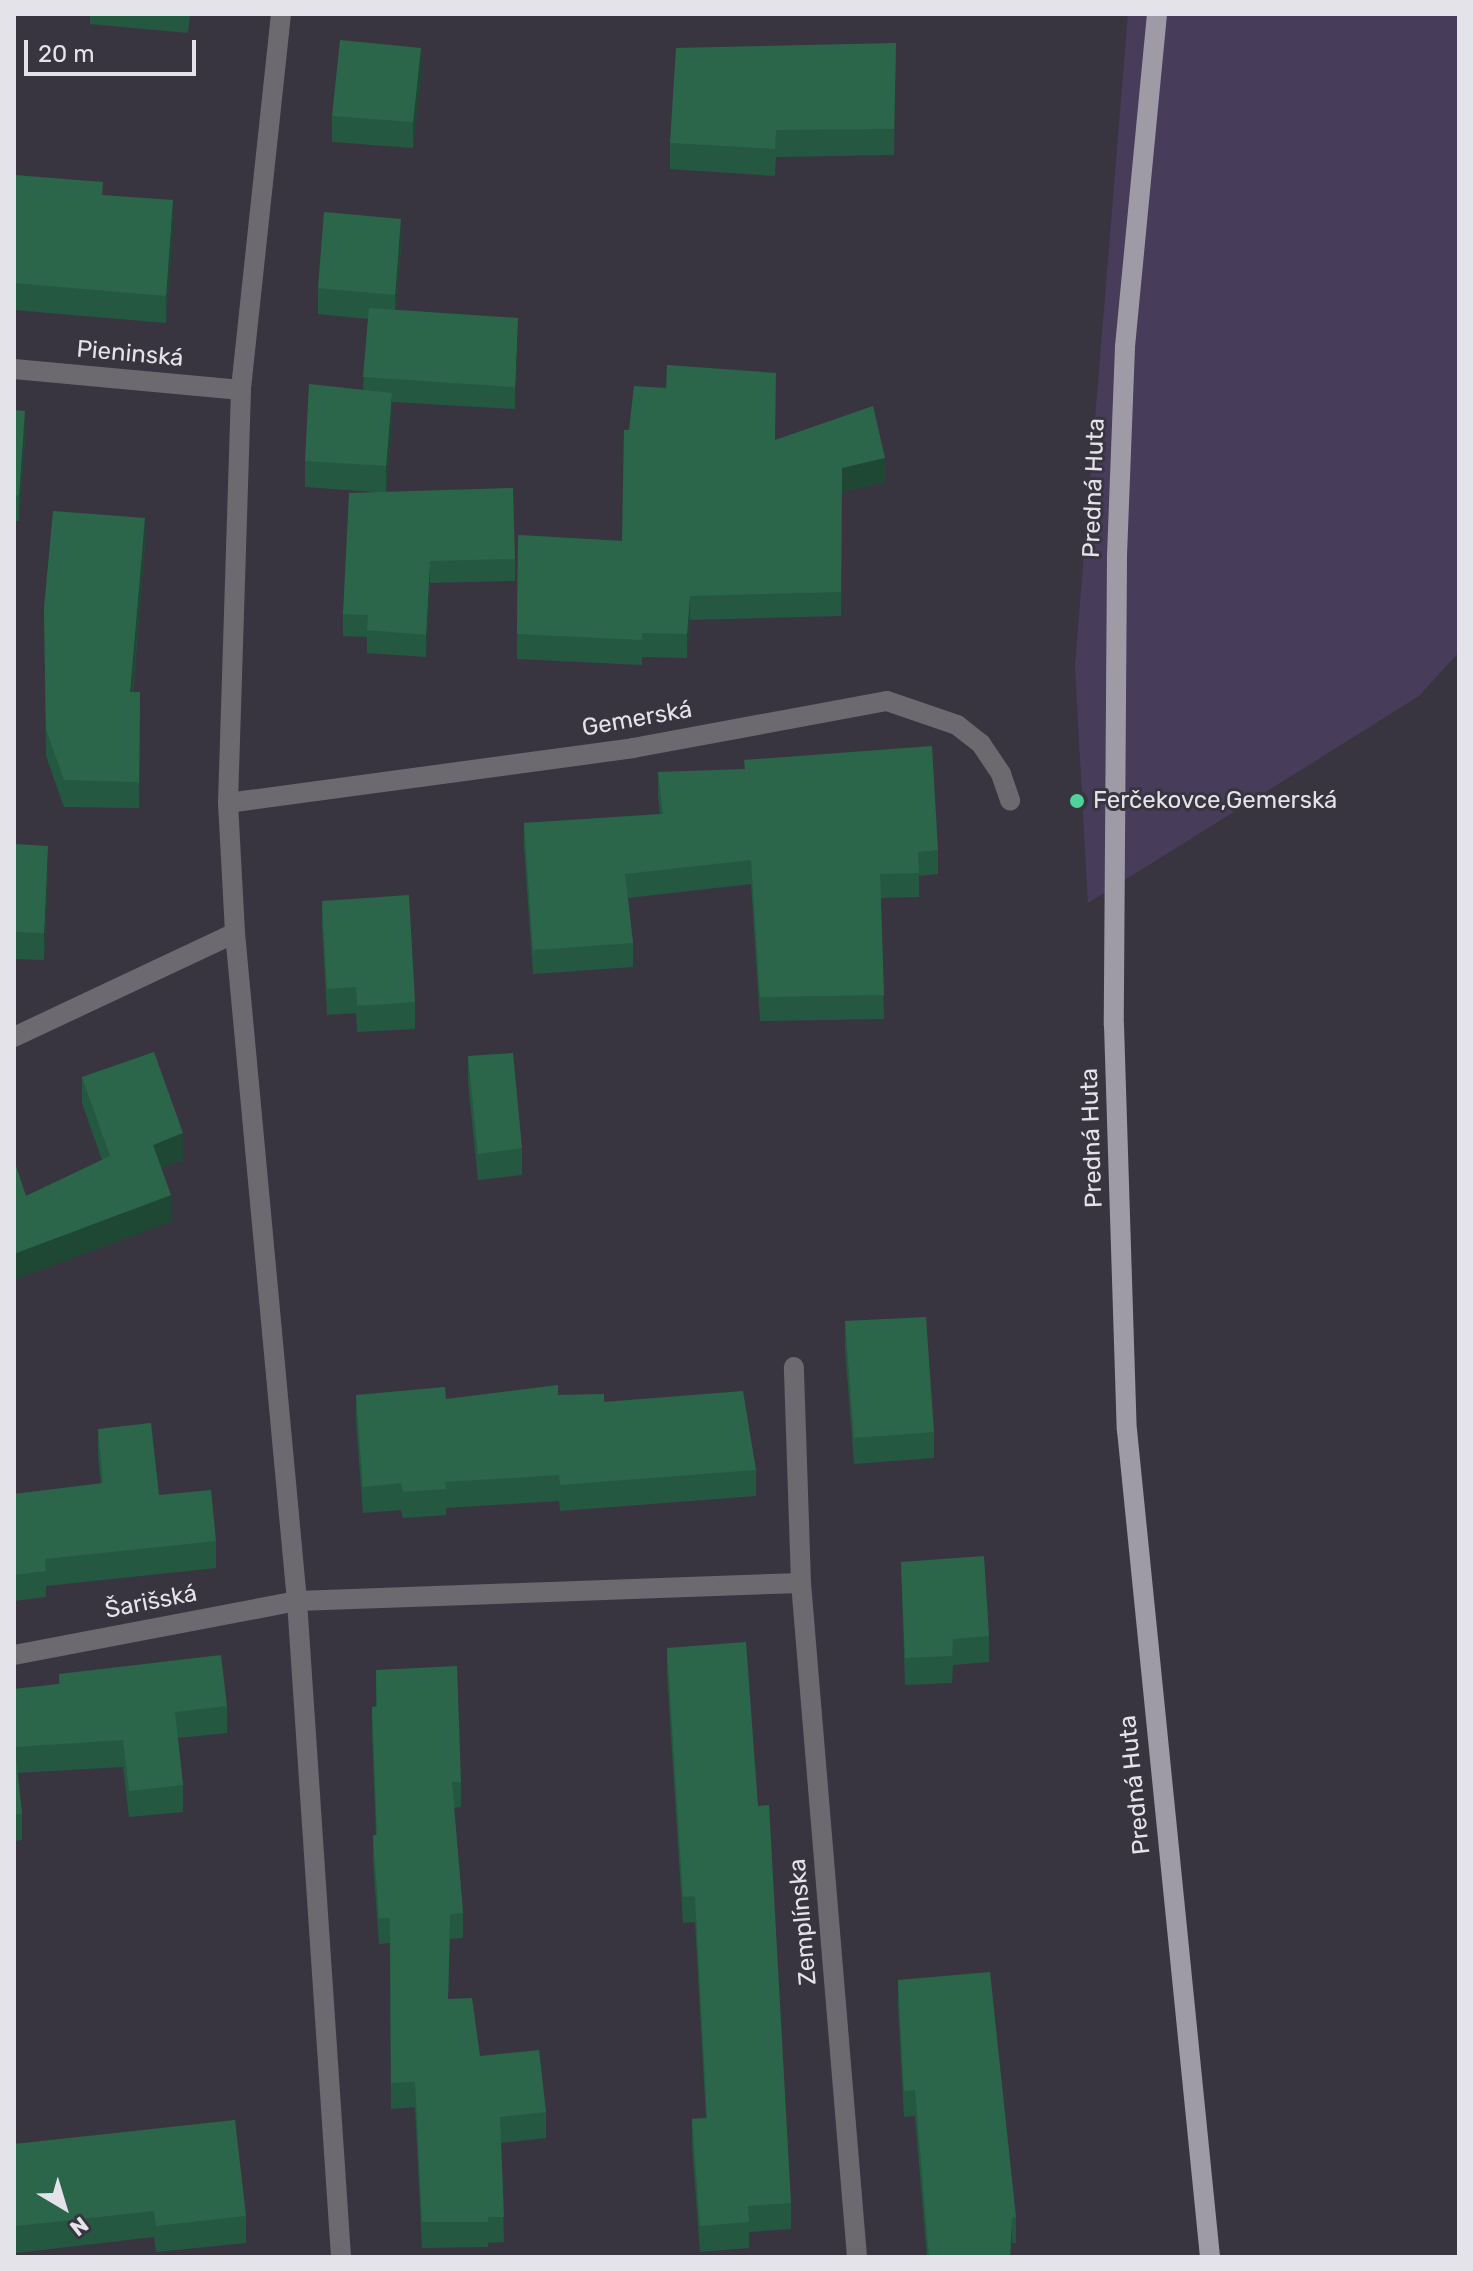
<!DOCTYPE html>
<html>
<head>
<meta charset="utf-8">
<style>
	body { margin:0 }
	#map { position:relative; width:1473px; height:2271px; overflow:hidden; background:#393540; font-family:Rubik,sans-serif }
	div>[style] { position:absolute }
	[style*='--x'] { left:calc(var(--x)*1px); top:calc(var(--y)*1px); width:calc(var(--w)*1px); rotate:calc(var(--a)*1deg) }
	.green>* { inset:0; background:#473d5a }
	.minor>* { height:20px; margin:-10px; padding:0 10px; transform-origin:10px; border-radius:10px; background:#6c6a6f }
	.major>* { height:20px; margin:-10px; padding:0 10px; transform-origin:10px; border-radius:10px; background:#9f9ba6 }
	.wall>* { inset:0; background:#255840 }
	.shaded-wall>* { inset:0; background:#1e4734 }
	.building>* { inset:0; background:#2b664b }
	.dots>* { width:22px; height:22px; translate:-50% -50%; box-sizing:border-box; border:4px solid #393540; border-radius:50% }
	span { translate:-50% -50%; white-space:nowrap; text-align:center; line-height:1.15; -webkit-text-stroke:6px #393540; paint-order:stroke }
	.street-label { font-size:24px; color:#e5e3ea }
	.poi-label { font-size:24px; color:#e5e3ea }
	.left { translate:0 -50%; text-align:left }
	.frame { position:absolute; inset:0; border:16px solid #e5e3ea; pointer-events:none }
	.north { position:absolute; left:24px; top:2167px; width:80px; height:80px; -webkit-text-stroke:6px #393540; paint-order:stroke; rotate:142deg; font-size:22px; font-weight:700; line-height:32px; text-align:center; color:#e5e3ea }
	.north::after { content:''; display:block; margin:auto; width:28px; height:36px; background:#e5e3ea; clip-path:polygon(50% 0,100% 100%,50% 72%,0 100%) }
	.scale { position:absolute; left:24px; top:40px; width:172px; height:36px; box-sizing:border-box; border:4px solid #e5e3ea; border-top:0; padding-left:10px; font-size:24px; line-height:28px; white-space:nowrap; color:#e5e3ea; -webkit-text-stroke:6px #393540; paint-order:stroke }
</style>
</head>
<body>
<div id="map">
	<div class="green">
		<div style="clip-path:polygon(1128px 14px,1459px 14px,1459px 652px,1419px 696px,1088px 903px,1075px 666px)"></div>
	</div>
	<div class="minor">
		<div style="--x:281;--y:14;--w:378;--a:96.1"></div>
		<div style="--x:241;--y:390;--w:413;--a:91.8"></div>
		<div style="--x:228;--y:803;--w:130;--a:86.9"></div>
		<div style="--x:235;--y:933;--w:671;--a:84.7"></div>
		<div style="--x:297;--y:1601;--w:657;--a:86.16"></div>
		<div style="--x:14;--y:369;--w:228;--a:5.3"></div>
		<div style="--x:228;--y:803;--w:409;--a:-7.7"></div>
		<div style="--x:633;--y:748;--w:258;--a:-10.5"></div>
		<div style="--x:887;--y:701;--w:74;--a:18.9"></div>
		<div style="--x:957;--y:725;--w:31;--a:38"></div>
		<div style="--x:981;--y:744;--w:36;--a:56"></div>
		<div style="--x:1001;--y:774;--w:28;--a:71"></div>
		<div style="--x:14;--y:1037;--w:244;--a:-25.2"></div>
		<div style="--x:801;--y:1583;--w:676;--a:85.25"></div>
		<div style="--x:14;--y:1655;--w:288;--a:-10.8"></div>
		<div style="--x:297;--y:1601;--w:504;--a:-2.05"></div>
		<div style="--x:801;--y:1583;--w:216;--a:-91.9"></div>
	</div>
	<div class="major">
		<div style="--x:1157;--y:14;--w:335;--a:95.5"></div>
		<div style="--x:1125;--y:347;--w:210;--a:92.2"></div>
		<div style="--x:1117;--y:557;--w:468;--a:90.4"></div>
		<div style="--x:1114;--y:1025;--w:405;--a:88.2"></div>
		<div style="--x:1127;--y:1430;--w:831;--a:84.27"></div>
	</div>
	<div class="wall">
		<div style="clip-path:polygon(90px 14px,190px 14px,188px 33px,90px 24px)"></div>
		<div style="clip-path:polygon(896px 43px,894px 155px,776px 157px,775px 176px,670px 169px,670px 143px)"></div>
		<div style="clip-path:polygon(421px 74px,413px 148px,332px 142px,332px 116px)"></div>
		<div style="clip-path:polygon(14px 175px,103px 195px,173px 227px,166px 323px,14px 310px)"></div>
		<div style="clip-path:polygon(401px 246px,396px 310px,518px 341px,515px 409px,392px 402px,392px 419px,386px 492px,515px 559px,515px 581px,430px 583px,426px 657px,367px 653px,367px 637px,343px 636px,343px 614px,375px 492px,305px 487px,305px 461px,363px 390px,368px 319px,318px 314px,318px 288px)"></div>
		<div style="clip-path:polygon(14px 410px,25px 437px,19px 521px,14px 521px)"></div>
		<div style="clip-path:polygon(775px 440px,885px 482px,842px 492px,841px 616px,690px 620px,687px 658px,642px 657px,642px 665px,517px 659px,518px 535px,622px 541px)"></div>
		<div style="clip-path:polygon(145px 544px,133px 692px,140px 692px,139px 808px,64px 807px,46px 756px,44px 608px)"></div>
		<div style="clip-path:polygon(658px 772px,938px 850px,938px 874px,919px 876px,919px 897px,881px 898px,884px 1019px,760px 1021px,751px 884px,628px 898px,633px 943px,633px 967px,533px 974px,524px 847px,524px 823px,660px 814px,658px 796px)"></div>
		<div style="clip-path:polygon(14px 844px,48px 872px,44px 960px,14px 959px)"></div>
		<div style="clip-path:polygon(322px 901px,415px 1002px,415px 1029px,357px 1032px,356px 1013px,327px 1015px,322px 927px)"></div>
		<div style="clip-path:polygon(468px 1056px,522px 1148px,522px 1175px,478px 1180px,468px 1082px)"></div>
		<div style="clip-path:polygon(82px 1077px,183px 1160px,161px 1168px,171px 1222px,26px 1196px,102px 1160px,82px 1103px)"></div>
		<div style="clip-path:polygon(845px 1321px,934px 1432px,934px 1458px,854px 1464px,845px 1348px)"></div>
		<div style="clip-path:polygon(356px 1395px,446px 1399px,558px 1395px,604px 1402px,756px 1470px,756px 1496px,560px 1511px,559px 1501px,446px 1508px,446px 1515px,403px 1518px,401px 1510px,363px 1513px,356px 1421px)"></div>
		<div style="clip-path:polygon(98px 1429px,159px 1495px,216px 1541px,216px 1568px,46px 1586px,46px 1597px,14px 1601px,14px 1494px,101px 1484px,98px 1456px)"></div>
		<div style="clip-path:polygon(901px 1562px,989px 1636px,989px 1662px,953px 1665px,952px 1683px,905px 1685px)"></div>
		<div style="clip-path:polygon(667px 1648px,758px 1806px,791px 2203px,791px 2229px,749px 2232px,749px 2248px,700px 2252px,692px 2145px,692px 2119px,706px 2118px,695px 1922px,683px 1923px,667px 1674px)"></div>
		<div style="clip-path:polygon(376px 1670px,461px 1782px,461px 1807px,454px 1808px,463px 1913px,463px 1938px,450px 1939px,448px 1999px,480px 2056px,546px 2112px,546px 2138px,501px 2143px,504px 2242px,488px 2243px,488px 2247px,422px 2248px,415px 2107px,391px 2109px,390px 1943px,379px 1944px,373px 1861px,373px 1835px,376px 1835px,372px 1732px,372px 1707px,376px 1707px)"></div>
		<div style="clip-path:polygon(59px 1674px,227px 1706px,227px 1733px,178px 1738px,183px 1785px,183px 1812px,129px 1817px,123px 1767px,17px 1773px,22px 1814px,22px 1840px,14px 1841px,14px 1689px,59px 1684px)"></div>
		<div style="clip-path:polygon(898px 1980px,1016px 2217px,1016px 2243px,1012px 2243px,1011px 2257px,927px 2257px,915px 2116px,904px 2117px,898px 2006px)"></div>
		<div style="clip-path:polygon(14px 2144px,246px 2216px,246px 2243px,156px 2252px,154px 2237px,16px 2253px,14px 2235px)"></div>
	</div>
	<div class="shaded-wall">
		<div style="clip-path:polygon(421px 48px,421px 74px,413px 148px,413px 122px)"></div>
		<div style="clip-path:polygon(173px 200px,173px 227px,166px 323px,166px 296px)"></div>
		<div style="clip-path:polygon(401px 219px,401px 246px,395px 321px,395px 295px)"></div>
		<div style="clip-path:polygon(518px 318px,518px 341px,515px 409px,515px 387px)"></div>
		<div style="clip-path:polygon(392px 393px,392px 419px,386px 493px,386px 466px)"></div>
		<div style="clip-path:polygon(25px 411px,25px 437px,19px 521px,19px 495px)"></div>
		<div style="clip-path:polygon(885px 458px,885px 482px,842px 492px,841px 616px,842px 468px)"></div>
		<div style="clip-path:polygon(145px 518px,145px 544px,130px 718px,130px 692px)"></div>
		<div style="clip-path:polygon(430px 561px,430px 583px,426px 657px,426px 635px)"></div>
		<div style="clip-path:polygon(690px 596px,690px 620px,687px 658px,687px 634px)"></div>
		<div style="clip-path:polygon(48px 846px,48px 872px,44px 960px,44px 933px)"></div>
		<div style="clip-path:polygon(183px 1133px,183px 1160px,153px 1171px,153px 1145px)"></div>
		<div style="clip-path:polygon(171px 1195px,171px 1222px,14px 1280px,14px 1254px)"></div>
		<div style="clip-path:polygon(1012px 2218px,1012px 2243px,1011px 2257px,1010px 2257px)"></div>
	</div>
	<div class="building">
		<div style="clip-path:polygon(340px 40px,421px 48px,413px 122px,332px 116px)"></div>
		<div style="clip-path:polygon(896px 43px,894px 129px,776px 130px,775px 149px,670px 143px,676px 48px)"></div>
		<div style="clip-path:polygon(14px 175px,103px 182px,102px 195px,173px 200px,166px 296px,14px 283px)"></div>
		<div style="clip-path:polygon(324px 212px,401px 219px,395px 295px,318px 288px)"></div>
		<div style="clip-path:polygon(369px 308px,518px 318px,515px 387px,363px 377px)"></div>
		<div style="clip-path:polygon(667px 365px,776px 373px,775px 440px,873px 406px,885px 458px,842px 468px,841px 592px,690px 596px,687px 634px,642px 633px,642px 640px,517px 634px,518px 535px,622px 541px,624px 430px,629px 430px,634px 386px,666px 388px)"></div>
		<div style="clip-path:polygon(309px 384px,392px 393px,386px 466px,305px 461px)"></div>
		<div style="clip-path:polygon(14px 410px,25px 411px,19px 495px,14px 495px)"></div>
		<div style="clip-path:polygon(513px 488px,515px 559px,430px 561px,426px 635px,367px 630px,368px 615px,343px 614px,349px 493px)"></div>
		<div style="clip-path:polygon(53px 511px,145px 518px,130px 692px,140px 692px,139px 782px,64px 780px,46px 729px,44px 608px)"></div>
		<div style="clip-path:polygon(932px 746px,938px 850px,918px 852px,919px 873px,880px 874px,884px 995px,760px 997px,751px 860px,625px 874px,633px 943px,533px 950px,524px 823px,663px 814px,658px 772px,745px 769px,744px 760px)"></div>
		<div style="clip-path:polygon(14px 844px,48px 846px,44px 933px,14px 932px)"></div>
		<div style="clip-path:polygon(409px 895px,415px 1002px,357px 1006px,356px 987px,327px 989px,322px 901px)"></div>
		<div style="clip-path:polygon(154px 1052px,183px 1133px,153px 1145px,171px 1195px,14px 1254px,14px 1160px,26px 1196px,110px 1156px,82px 1077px)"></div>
		<div style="clip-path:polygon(513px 1053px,522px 1148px,478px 1154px,468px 1056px)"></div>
		<div style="clip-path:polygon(926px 1317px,934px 1432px,854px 1438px,845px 1321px)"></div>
		<div style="clip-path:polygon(558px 1385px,558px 1395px,604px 1394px,604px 1402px,743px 1391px,756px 1470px,560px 1485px,559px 1475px,445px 1482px,446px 1489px,403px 1492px,401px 1483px,363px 1487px,356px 1395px,445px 1387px,446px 1399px)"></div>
		<div style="clip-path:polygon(151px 1423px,159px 1495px,211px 1490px,216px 1541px,45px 1559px,46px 1571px,14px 1575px,14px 1494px,103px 1483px,98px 1429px)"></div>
		<div style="clip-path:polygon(984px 1556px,989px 1636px,953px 1639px,952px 1656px,905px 1658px,901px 1562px)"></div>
		<div style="clip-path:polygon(746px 1642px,758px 1806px,769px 1805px,791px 2203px,748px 2206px,749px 2222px,700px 2226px,692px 2119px,707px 2118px,695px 1896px,683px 1897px,667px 1648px)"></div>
		<div style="clip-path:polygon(221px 1655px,227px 1706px,175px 1712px,183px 1785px,129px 1791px,123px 1740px,15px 1747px,22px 1814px,14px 1815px,14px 1689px,60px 1684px,59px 1674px)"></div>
		<div style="clip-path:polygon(457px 1666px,461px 1782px,452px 1782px,463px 1913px,450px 1914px,448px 1999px,472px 1998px,480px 2056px,539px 2050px,546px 2112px,500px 2117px,504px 2217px,488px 2217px,488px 2222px,422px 2222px,415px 2082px,391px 2083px,390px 1918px,379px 1918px,373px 1835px,377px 1835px,372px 1707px,377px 1706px,376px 1670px)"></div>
		<div style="clip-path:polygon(990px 1972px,1016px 2217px,1012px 2218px,1010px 2257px,929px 2257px,915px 2090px,904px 2091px,898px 1980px)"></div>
		<div style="clip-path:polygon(235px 2120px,246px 2216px,156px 2226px,154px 2211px,16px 2226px,14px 2208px,14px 2144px)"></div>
	</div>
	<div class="dots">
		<div style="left:1077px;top:801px;background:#4ed39a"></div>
	</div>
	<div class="street-label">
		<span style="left:130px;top:354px;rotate:5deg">Pieninská</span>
		<span style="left:1094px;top:488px;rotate:-88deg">Predná Huta</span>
		<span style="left:637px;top:719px;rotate:-10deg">Gemerská</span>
		<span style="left:1092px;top:1138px;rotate:-92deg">Predná Huta</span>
		<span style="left:151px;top:1602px;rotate:-11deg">Šarišská</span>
		<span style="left:1135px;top:1785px;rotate:-96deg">Predná Huta</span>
		<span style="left:803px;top:1922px;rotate:-95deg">Zemplínska</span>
	</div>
	<div class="poi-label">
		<span class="left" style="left:1093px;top:801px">Ferčekovce,Gemerská</span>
	</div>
	<div class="frame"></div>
	<div class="north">N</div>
	<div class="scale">20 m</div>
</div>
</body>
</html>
